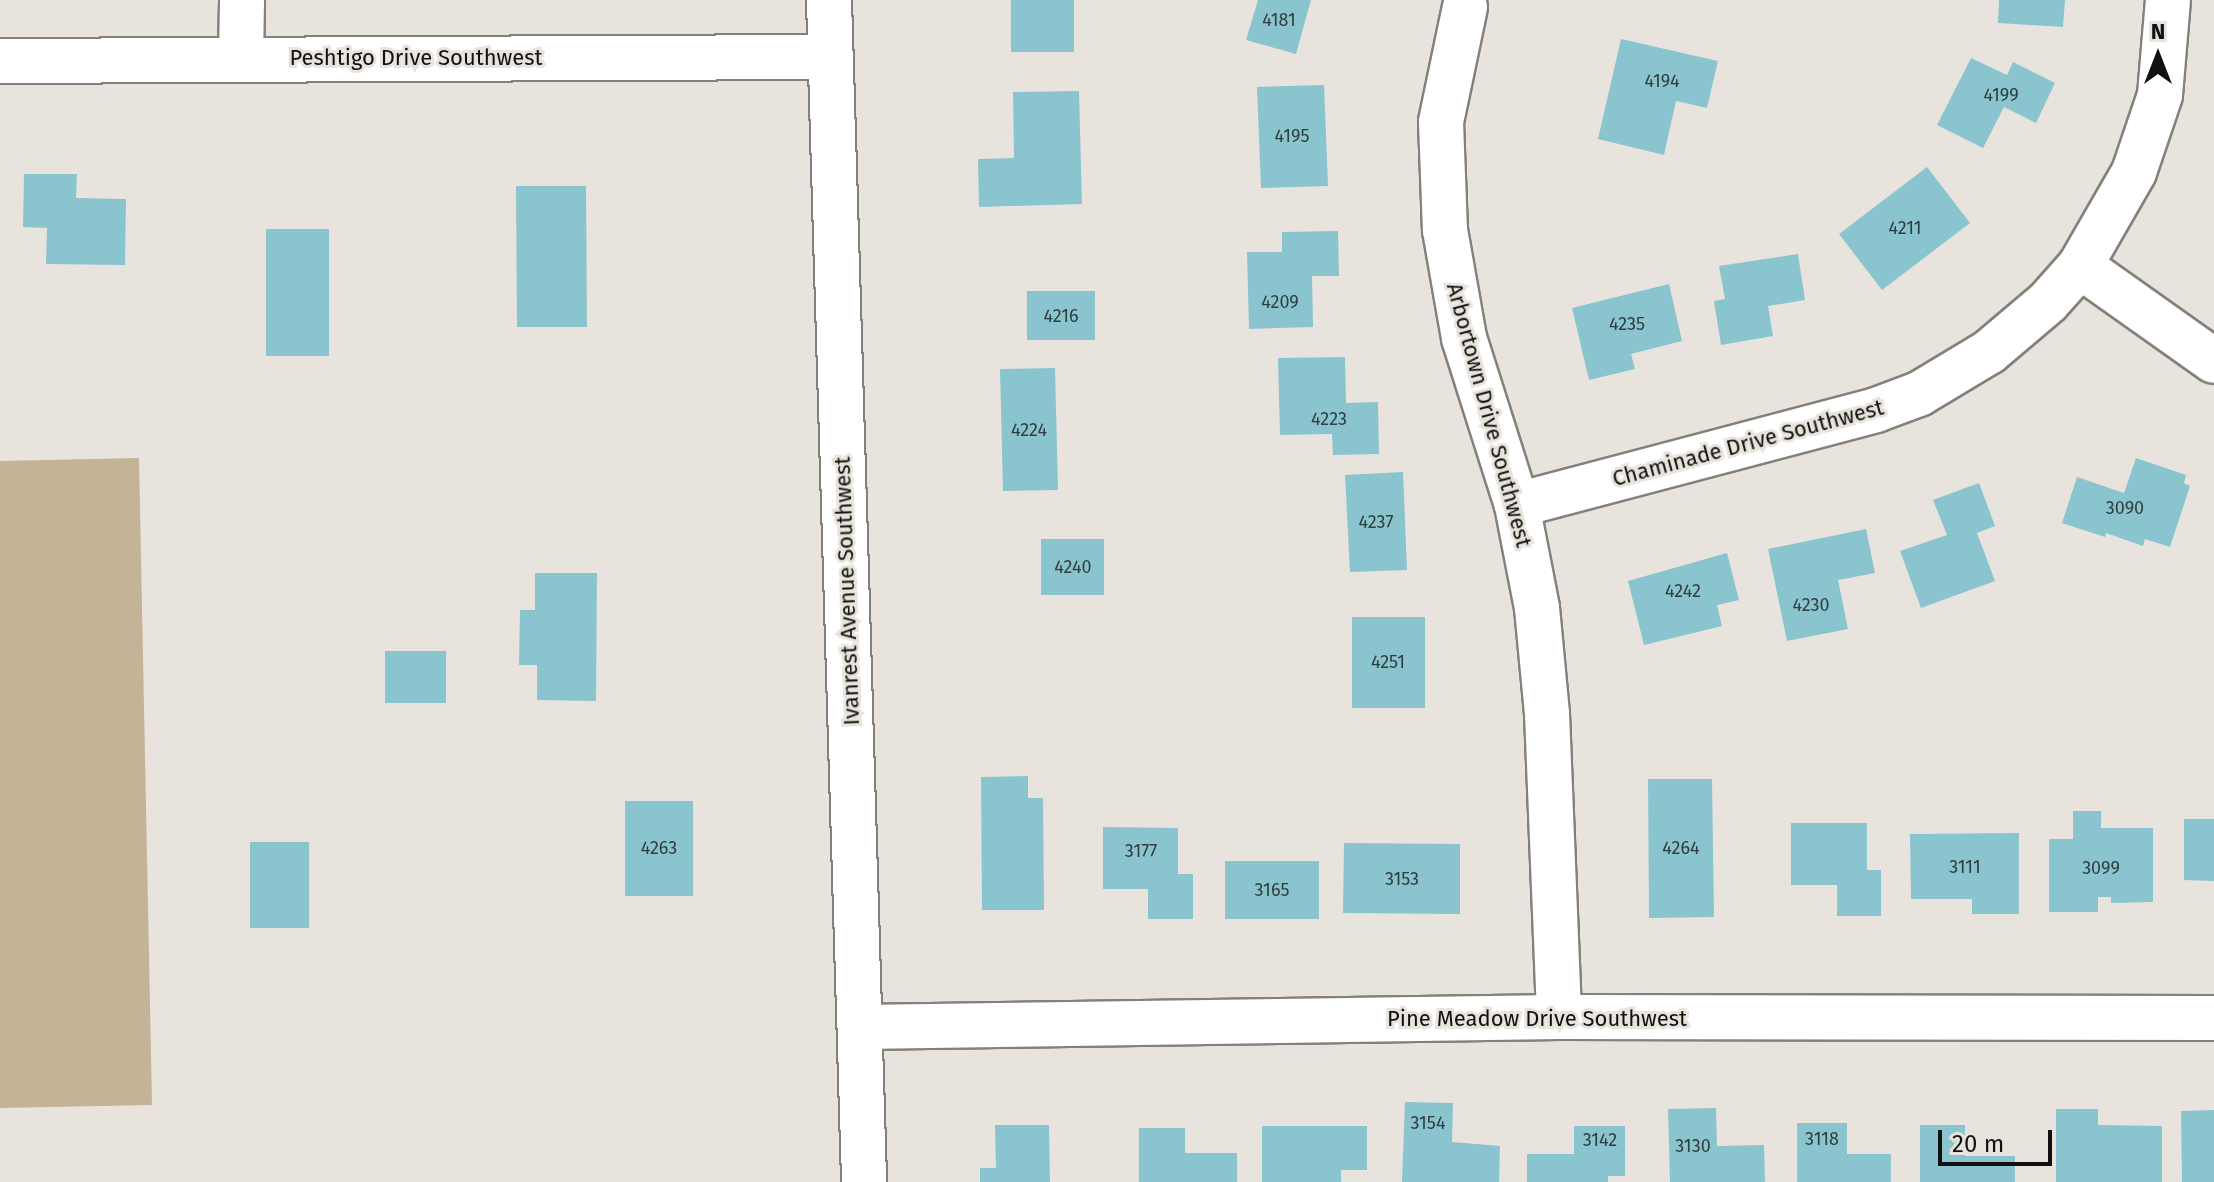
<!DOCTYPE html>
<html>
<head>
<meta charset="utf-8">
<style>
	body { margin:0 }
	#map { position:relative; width:2214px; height:1182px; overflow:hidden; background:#e8e4dd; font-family:"Fira Sans",sans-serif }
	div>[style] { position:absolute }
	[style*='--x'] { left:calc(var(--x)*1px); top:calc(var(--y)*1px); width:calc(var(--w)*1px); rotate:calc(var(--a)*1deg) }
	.green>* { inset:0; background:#c4b397 }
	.building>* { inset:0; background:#89c4cf }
	.roads { filter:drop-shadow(2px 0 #84807a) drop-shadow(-2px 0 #84807a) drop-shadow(0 2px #84807a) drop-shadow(0 -2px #84807a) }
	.minor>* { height:44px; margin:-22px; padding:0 22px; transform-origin:22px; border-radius:22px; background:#fff }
	.tertiary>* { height:44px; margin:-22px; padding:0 22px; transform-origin:22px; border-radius:22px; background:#fff }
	span { translate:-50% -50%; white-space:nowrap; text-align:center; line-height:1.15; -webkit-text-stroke:6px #e8e4dd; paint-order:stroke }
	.number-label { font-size:18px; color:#303e3f }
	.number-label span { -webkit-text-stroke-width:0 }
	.street-label { font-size:22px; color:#13110f }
	.north { position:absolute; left:2118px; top:16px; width:80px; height:80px; -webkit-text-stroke:6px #e8e4dd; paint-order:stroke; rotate:0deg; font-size:22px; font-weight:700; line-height:32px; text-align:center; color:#13110f }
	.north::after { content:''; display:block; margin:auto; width:28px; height:36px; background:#13110f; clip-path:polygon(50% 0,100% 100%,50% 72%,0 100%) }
	.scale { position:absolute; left:1938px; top:1130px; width:114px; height:36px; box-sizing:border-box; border:4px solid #13110f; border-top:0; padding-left:10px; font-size:24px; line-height:28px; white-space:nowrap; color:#13110f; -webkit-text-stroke:6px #e8e4dd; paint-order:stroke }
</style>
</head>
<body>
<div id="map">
	<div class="green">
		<div style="clip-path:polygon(139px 458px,152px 1105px,0 1108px,0 461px)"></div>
	</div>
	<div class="building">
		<div style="clip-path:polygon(1011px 0,1074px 0,1074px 52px,1011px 52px)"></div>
		<div style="clip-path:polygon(1258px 0,1311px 0,1296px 54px,1246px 40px)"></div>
		<div style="clip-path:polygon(1999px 0,2065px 0,2063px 27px,1998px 23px)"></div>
		<div style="clip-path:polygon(1621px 39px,1718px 61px,1707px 108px,1676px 101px,1664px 155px,1598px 139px)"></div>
		<div style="clip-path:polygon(1971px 58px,2007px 75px,2013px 62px,2055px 83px,2036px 123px,2004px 107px,1983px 148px,1937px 125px)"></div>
		<div style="clip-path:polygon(1324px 85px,1328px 186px,1261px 188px,1257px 87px)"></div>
		<div style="clip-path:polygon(1079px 91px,1082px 204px,979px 207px,978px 159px,1014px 158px,1013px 92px)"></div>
		<div style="clip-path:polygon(1927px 167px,1970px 223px,1882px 290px,1839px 234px)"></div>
		<div style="clip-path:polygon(24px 174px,77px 174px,76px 198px,126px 199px,125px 265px,46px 264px,47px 228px,23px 227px)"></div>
		<div style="clip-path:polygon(516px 186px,586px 186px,587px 327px,517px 327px)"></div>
		<div style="clip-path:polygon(266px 229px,329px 229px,329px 356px,266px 356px)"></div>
		<div style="clip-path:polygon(1338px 231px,1339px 276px,1312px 276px,1313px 327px,1249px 329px,1247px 252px,1282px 252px,1282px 232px)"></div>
		<div style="clip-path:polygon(1798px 254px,1805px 300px,1768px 306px,1773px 336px,1721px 345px,1714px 301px,1725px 299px,1719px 266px)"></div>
		<div style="clip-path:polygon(1669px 284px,1682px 341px,1631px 354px,1635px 369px,1589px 380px,1572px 308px)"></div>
		<div style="clip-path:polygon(1027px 291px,1095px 291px,1095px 340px,1027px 340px)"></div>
		<div style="clip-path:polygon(1345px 357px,1346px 403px,1378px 402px,1379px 454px,1333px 455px,1332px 434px,1280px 435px,1278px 358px)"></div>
		<div style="clip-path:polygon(1055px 368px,1058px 490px,1003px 491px,1000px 369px)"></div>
		<div style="clip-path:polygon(2136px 458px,2186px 475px,2184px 483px,2190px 486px,2170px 547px,2145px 539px,2143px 546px,2106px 533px,2105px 537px,2062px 523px,2077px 477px,2124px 493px)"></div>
		<div style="clip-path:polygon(1403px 472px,1407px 570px,1350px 572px,1345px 475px)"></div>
		<div style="clip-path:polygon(1979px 483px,1995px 526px,1977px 533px,1995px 581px,1921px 608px,1900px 551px,1947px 535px,1933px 500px)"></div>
		<div style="clip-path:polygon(1866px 529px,1875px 573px,1838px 580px,1848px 629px,1787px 641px,1768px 549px)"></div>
		<div style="clip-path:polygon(1041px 539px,1104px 539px,1104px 595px,1041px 595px)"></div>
		<div style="clip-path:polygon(1727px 553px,1739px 600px,1717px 605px,1722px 626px,1644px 645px,1628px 581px)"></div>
		<div style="clip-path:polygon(535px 573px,597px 573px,596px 701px,537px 700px,537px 665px,519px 665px,520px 610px,535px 610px)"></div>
		<div style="clip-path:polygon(1352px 617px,1425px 617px,1425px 708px,1352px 708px)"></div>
		<div style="clip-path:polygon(385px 651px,446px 651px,446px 703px,385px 703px)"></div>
		<div style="clip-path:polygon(1028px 776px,1028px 798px,1043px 798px,1044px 910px,982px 910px,981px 777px)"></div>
		<div style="clip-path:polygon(1648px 779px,1712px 779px,1714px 917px,1649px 918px)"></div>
		<div style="clip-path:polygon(625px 801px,693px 801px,693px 896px,625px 896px)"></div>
		<div style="clip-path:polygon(2073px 811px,2101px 811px,2101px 828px,2153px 828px,2153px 902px,2111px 903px,2111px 897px,2098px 897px,2098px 912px,2049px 912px,2049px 839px,2073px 839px)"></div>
		<div style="clip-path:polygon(2184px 819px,2214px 819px,2214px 881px,2184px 880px)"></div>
		<div style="clip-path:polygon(1791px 823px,1867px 823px,1867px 870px,1881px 870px,1881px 916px,1837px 916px,1837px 885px,1791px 885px)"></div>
		<div style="clip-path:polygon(1103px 827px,1178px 828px,1178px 874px,1193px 874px,1193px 919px,1148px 919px,1148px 889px,1103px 889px)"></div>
		<div style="clip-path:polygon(2019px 833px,2019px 914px,1972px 914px,1972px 899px,1911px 899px,1910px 834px)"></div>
		<div style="clip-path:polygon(250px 842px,309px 842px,309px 928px,250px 928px)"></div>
		<div style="clip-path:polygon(1344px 843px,1460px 844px,1460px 914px,1343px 913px)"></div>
		<div style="clip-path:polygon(1225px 861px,1319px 861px,1319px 919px,1225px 919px)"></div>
		<div style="clip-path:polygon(1405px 1102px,1453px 1103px,1452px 1142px,1500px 1146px,1499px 1182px,1402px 1182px)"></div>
		<div style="clip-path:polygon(1716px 1108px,1717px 1146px,1764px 1145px,1765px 1182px,1670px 1182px,1668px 1109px)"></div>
		<div style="clip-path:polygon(2056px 1109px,2098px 1109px,2098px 1125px,2162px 1126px,2162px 1182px,2056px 1182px)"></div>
		<div style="clip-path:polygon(2214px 1110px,2214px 1182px,2182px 1182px,2181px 1111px)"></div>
		<div style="clip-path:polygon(1797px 1123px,1847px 1123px,1847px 1154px,1891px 1154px,1891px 1182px,1797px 1182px)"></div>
		<div style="clip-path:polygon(995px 1125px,1049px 1125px,1050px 1182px,980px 1182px,980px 1168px,996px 1168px)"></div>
		<div style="clip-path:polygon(1920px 1125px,1965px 1125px,1965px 1156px,2015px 1156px,2015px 1182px,1920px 1182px)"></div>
		<div style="clip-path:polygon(1262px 1126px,1367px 1126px,1367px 1170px,1341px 1170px,1341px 1182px,1262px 1182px)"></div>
		<div style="clip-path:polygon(1574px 1126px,1625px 1126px,1625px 1176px,1608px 1176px,1608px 1182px,1527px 1182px,1527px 1154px,1574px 1154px)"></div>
		<div style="clip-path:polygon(1139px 1128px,1185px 1128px,1185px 1153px,1237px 1153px,1237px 1182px,1139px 1182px)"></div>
	</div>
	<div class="roads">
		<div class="minor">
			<div style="--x:1465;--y:7;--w:117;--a:101.8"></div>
			<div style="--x:1441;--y:122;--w:108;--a:87.9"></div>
			<div style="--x:1445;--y:230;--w:110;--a:80"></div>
			<div style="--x:1464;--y:338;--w:175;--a:72.4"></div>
			<div style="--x:1517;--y:505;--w:105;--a:79"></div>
			<div style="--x:1537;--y:608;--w:106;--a:84.6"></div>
			<div style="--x:1547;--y:714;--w:303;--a:87.7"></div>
			<div style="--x:241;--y:59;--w:59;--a:-89"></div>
			<div style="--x:0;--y:61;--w:831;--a:-0.28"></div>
			<div style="--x:2080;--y:266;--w:164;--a:35.3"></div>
			<div style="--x:1517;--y:505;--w:371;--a:-14.8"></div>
			<div style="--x:1876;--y:410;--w:46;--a:-20.4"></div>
			<div style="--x:1919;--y:394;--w:82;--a:-31"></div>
			<div style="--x:1989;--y:352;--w:77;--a:-40.3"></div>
			<div style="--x:2048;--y:302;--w:48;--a:-48.4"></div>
			<div style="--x:2080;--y:266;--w:108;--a:-60.1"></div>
			<div style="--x:2134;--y:172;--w:81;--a:-71.3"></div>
			<div style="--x:2160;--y:95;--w:95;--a:-85.2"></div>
			<div style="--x:860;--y:1027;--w:699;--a:-0.82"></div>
			<div style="--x:1559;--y:1017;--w:655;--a:0.09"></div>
		</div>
		<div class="tertiary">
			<div style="--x:829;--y:0;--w:1183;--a:88.3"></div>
		</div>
	</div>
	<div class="number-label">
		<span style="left:1279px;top:20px">4181</span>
		<span style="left:1662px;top:81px">4194</span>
		<span style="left:2001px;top:95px">4199</span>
		<span style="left:1292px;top:136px">4195</span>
		<span style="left:1905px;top:228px">4211</span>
		<span style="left:1280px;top:302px">4209</span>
		<span style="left:1061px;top:316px">4216</span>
		<span style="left:1627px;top:324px">4235</span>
		<span style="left:1329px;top:419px">4223</span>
		<span style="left:1029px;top:430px">4224</span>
		<span style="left:2125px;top:508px">3090</span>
		<span style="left:1376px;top:522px">4237</span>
		<span style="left:1073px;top:567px">4240</span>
		<span style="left:1683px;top:591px">4242</span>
		<span style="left:1811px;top:605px">4230</span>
		<span style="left:1388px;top:662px">4251</span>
		<span style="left:659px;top:848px">4263</span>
		<span style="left:1681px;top:848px">4264</span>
		<span style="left:1141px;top:851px">3177</span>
		<span style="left:1965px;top:867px">3111</span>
		<span style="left:2101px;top:868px">3099</span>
		<span style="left:1402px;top:879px">3153</span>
		<span style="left:1272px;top:890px">3165</span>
		<span style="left:1428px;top:1123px">3154</span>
		<span style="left:1822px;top:1139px">3118</span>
		<span style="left:1600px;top:1140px">3142</span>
		<span style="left:1693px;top:1146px">3130</span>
	</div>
	<div class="street-label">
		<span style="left:416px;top:58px">Peshtigo Drive Southwest</span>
		<span style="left:1489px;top:415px;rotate:75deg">Arbortown Drive Southwest</span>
		<span style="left:1748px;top:443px;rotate:-15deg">Chaminade Drive Southwest</span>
		<span style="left:847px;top:591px;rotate:-92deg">Ivanrest Avenue Southwest</span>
		<span style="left:1537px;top:1019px">Pine Meadow Drive Southwest</span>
	</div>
	<div class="north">N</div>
	<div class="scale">20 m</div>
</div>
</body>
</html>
